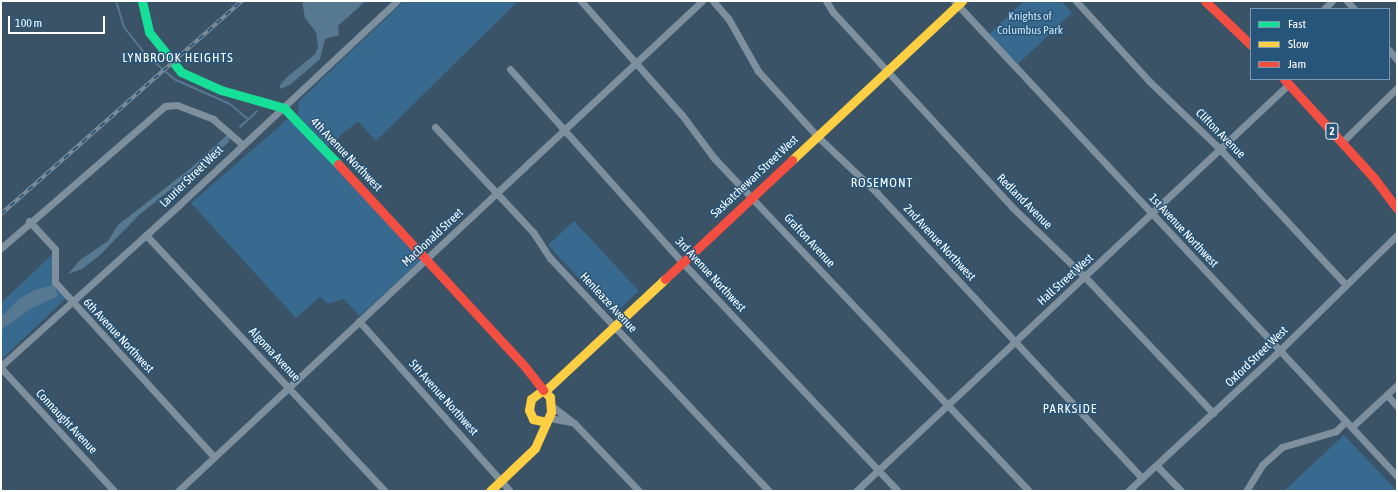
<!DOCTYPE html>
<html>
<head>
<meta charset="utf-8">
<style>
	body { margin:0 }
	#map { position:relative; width:1398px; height:492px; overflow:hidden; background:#3a5366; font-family:"Asap Condensed",sans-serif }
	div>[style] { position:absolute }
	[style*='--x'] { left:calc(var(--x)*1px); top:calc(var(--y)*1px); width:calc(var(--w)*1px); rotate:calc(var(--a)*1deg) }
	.green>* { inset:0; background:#386a8f }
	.water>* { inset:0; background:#577891 }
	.stream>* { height:2px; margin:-1px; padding:0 1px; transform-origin:1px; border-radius:1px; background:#577891 }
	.street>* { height:7px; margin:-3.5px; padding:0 3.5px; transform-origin:3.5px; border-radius:3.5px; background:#7e8f9d }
	.fast>* { height:9px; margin:-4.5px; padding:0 4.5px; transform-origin:4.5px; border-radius:4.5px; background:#16e098 }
	.slow>* { height:9px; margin:-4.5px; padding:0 4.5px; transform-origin:4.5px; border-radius:4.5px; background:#ffcf43 }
	.jam>* { height:9px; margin:-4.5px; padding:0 4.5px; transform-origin:4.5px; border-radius:4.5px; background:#f24e42 }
	.rail>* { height:3.5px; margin-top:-1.75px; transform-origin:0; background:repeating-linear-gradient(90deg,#275579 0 6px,#80909d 0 12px); box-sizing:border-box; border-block:1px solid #80909d }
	span { translate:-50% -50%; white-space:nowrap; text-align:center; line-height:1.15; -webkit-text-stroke:3px #275579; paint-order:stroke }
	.shield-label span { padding:1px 3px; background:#275579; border:1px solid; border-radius:3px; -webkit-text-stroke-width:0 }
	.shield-label { font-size:11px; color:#fff; font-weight:700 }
	.park-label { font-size:12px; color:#cce3f3 }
	.street-label { font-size:12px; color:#fff }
	.neighbourhood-label { font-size:13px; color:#fff; letter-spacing:1px }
	.frame { position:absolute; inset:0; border:2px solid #fff; pointer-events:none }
	.legend { position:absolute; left:1250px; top:8px; width:140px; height:72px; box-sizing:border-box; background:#275579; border:1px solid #7d99af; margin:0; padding:5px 7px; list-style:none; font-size:12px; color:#fff }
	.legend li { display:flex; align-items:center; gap:8px; height:20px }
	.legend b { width:20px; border:1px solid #7d99af }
	.scale { position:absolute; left:8px; top:16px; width:97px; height:18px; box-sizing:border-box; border:2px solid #fff; border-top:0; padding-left:5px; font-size:12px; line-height:14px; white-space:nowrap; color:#fff; -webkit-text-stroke:3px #275579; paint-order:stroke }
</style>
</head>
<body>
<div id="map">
	<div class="green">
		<div style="clip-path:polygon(404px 1px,518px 1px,376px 141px,358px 121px,328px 146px,298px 115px,299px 101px)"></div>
		<div style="clip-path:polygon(1024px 1px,1061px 1px,1072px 13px,1016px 66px,988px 35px)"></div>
		<div style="clip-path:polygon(290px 117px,422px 259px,360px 316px,344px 299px,328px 304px,320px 297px,296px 318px,191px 203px)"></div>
		<div style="clip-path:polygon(574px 221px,639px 291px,613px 315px,548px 245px)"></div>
		<div style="clip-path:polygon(57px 250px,57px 281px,66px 298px,1px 360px,1px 303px)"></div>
		<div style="clip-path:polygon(1344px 435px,1397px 491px,1284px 491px)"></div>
	</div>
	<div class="water">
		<div style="clip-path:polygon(302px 1px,366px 1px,338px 26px,339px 35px,325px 39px,320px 59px,290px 85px,280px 89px,280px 85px,286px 78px,315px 54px,318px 47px,316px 32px,305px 18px)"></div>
		<div style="clip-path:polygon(227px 135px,230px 138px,228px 143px,139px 215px,100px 255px,82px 269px,68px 274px,80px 260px,108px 241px,118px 225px,191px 168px)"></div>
		<div style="clip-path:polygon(54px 285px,58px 296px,32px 308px,1px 330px,1px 317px,19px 299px,35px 290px)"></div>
	</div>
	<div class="stream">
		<div style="--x:116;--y:1;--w:27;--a:73"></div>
		<div style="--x:124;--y:27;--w:37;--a:52"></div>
		<div style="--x:147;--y:56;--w:38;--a:40"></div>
		<div style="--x:176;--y:80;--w:59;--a:24"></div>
		<div style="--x:230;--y:104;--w:23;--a:40"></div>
		<div style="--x:240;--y:127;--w:23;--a:-43"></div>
	</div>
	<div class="street">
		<div style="--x:581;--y:1;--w:152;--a:48.5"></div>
		<div style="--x:682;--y:115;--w:54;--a:53.3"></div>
		<div style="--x:714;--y:158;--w:458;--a:46.6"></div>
		<div style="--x:713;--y:1;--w:23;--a:49"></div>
		<div style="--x:728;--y:18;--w:61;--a:60.5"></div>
		<div style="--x:758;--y:71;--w:88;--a:47.8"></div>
		<div style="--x:817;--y:136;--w:83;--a:43.5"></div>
		<div style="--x:877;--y:193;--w:389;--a:47.1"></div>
		<div style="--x:826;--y:1;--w:13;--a:58"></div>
		<div style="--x:833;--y:12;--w:266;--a:47.4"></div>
		<div style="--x:1013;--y:208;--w:100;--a:43.8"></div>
		<div style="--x:1085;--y:277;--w:187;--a:46.7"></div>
		<div style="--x:954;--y:1;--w:650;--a:47"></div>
		<div style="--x:1076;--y:1;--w:108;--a:47.6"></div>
		<div style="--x:1149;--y:81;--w:98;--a:43.8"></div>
		<div style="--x:1220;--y:149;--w:185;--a:47.2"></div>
		<div style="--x:1347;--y:1;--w:11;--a:49"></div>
		<div style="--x:1324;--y:9;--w:11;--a:-45"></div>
		<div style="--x:1389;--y:50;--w:13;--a:51"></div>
		<div style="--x:510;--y:69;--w:259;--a:48.3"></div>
		<div style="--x:682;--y:262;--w:315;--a:46.7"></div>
		<div style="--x:435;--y:127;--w:144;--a:47"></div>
		<div style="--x:533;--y:232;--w:31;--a:57"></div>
		<div style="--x:550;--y:258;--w:320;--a:46.8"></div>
		<div style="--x:1342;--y:142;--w:77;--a:-44.5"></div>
		<div style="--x:29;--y:221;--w:38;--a:47"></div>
		<div style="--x:55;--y:249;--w:33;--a:90"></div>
		<div style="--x:55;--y:282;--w:236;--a:47.7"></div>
		<div style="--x:146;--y:235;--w:350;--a:47"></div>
		<div style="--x:1;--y:248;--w:217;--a:-40.9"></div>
		<div style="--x:165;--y:106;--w:12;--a:-5"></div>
		<div style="--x:177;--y:105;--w:39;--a:21"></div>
		<div style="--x:213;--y:119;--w:38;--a:41"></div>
		<div style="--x:359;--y:321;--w:227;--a:48.4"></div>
		<div style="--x:1;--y:366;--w:241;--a:-42.1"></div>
		<div style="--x:180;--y:204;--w:297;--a:-43.1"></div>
		<div style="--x:1;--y:368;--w:167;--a:47.4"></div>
		<div style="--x:1387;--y:395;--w:15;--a:48"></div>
		<div style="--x:552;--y:406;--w:28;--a:38"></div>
		<div style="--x:574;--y:423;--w:94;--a:46.3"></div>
		<div style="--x:550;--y:418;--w:21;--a:11"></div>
		<div style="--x:1352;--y:427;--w:62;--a:-43"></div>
		<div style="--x:1157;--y:466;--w:35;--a:46"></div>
		<div style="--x:178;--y:491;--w:717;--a:-43.08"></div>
		<div style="--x:856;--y:491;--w:594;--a:-43.23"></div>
		<div style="--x:1128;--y:491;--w:207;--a:-42.8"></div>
		<div style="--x:1280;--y:350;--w:164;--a:-44.5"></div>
		<div style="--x:1246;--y:491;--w:31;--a:-58"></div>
		<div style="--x:1262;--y:465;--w:27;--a:-42"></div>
		<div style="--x:1282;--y:447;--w:56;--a:-16.5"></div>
		<div style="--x:1336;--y:431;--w:14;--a:-45"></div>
	</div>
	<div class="fast">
		<div style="--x:142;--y:1;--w:32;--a:77"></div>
		<div style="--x:149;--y:32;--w:51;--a:51.3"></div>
		<div style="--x:181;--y:72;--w:44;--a:24.2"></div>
		<div style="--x:221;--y:90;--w:66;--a:15.9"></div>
		<div style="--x:284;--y:108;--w:78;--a:46"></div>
	</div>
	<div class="slow">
		<div style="--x:792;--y:160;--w:233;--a:-43.1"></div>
		<div style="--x:545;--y:391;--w:164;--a:-43"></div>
		<div style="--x:490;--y:491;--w:62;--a:-43.7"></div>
		<div style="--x:535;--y:448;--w:39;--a:-66"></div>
		<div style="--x:551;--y:412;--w:15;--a:-94"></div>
		<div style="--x:550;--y:397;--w:10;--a:-135"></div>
		<div style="--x:543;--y:390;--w:15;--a:143"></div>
		<div style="--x:531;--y:399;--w:11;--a:100"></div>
		<div style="--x:529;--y:410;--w:10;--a:66"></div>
		<div style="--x:533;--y:419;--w:13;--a:13"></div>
	</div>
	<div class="jam">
		<div style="--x:1205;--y:1;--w:64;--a:43.7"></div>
		<div style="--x:1284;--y:79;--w:134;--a:47.7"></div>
		<div style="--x:1374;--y:178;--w:39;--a:53"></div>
		<div style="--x:338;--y:164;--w:277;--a:47.3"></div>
		<div style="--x:526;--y:368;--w:28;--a:52"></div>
		<div style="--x:665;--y:279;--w:174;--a:-43.1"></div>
	</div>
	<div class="rail">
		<div style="--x:1;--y:214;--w:322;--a:-41.5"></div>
	</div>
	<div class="shield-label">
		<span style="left:1332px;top:131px">2</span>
	</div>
	<div class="park-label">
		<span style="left:1030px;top:24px">Knights of<br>Columbus Park</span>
	</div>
	<div class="street-label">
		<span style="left:1220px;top:134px;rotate:45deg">Clifton Avenue</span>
		<span style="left:346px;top:155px;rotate:46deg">4th Avenue Northwest</span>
		<span style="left:192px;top:177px;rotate:-44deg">Laurier Street West</span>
		<span style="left:755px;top:177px;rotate:-43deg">Saskatchewan Street West</span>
		<span style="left:1024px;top:202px;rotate:45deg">Redland Avenue</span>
		<span style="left:1183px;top:231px;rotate:47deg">1st Avenue Northwest</span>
		<span style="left:433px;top:238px;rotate:-43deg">MacDonald Street</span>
		<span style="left:809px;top:241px;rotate:47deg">Grafton Avenue</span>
		<span style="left:939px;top:243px;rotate:47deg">2nd Avenue Northwest</span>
		<span style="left:710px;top:275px;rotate:47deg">3rd Avenue Northwest</span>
		<span style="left:1066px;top:280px;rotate:-42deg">Hall Street West</span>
		<span style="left:608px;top:303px;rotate:47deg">Henleaze Avenue</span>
		<span style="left:118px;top:336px;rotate:47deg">6th Avenue Northwest</span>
		<span style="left:274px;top:355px;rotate:47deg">Algoma Avenue</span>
		<span style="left:1257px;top:357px;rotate:-44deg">Oxford Street West</span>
		<span style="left:443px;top:398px;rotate:48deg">5th Avenue Northwest</span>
		<span style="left:66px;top:422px;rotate:47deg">Connaught Avenue</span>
	</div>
	<div class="neighbourhood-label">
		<span style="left:178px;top:58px">LYNBROOK HEIGHTS</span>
		<span style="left:882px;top:183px">ROSEMONT</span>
		<span style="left:1070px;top:409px">PARKSIDE</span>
	</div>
	<div class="frame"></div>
	<ul class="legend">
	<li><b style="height:5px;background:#16e098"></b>Fast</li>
	<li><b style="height:5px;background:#ffcf43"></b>Slow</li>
	<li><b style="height:5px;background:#f24e42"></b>Jam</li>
	</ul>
	<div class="scale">100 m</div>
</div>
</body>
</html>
